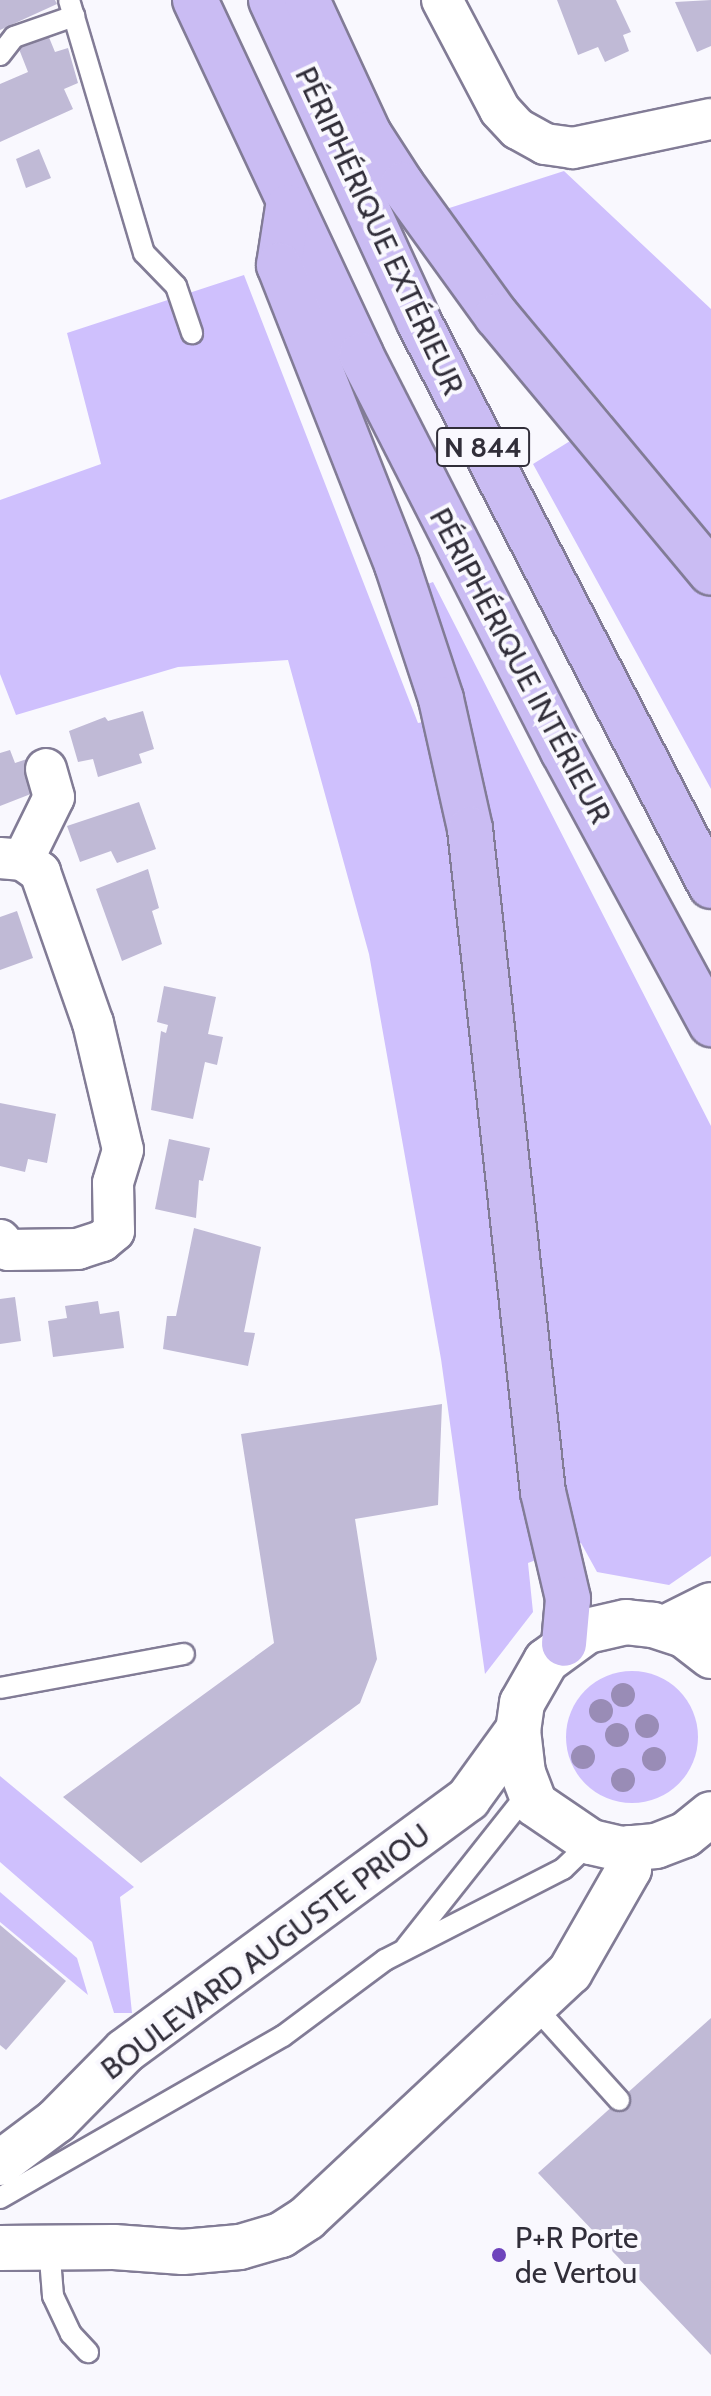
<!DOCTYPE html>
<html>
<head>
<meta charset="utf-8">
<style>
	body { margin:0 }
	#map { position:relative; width:711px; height:2396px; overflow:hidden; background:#f9f8fe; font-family:Cabin,sans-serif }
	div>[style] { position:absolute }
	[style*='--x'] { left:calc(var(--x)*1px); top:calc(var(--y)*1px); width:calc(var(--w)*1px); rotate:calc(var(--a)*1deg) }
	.green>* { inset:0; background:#cfc0fd }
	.round { border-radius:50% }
	.building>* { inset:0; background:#c0bad6 }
	.roads { filter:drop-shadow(2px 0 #827c96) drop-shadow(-2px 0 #827c96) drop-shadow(0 2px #827c96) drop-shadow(0 -2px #827c96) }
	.service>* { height:20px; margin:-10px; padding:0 10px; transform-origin:10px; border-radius:10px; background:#fff }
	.minor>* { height:40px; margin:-20px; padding:0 20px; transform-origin:20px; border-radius:20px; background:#fff }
	.secondary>* { height:44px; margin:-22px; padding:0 22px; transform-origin:22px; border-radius:22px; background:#fff }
	.trunk>* { height:44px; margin:-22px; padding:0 22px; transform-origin:22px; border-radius:22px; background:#cabcf3 }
	.trees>* { width:24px; height:24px; margin:-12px; border-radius:50%; background:#998cb6 }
	.dots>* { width:22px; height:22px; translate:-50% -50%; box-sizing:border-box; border:4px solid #f9f8fe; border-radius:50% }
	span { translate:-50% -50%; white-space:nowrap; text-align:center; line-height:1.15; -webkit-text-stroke:8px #f9f8fe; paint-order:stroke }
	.shield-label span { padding:2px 6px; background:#f9f8fe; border:2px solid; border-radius:6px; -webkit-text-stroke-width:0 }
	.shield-label { font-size:28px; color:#312e39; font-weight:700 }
	.street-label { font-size:30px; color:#312e39 }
	.poi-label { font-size:30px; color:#312e39 }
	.left { translate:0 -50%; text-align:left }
</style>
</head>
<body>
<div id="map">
	<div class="green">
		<div style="clip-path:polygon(564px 171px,711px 309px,711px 789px,533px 464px,612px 415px,440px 211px)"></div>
		<div style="clip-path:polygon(244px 275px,418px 723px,468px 713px,422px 586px,433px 582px,711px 1126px,711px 1556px,669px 1585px,597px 1572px,581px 1543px,528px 1563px,533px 1612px,485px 1674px,441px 1359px,369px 954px,288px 660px,178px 667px,16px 715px,0 674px,0 500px,101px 464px,67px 333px)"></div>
		<div class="round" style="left:566px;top:1671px;width:132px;height:132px"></div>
		<div style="clip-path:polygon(0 1776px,134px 1887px,120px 1897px,132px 2013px,114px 2013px,92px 1942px,0 1862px)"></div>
		<div style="clip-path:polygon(0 1892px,77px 1958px,88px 1995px,0 1922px)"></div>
	</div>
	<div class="building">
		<div style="clip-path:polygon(0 0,55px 0,57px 4px,0 30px)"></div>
		<div style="clip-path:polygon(557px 0,616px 0,631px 32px,623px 35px,629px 51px,605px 62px,598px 47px,578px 55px)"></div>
		<div style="clip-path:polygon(711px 0,711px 46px,697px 52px,675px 2px)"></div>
		<div style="clip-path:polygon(46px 30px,55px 52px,68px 48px,78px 83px,64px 89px,73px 109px,0 142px,0 84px,28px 72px,17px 44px)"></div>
		<div style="clip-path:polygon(39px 149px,51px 178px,26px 188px,16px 159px)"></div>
		<div style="clip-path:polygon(143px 711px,154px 749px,139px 754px,142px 763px,98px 777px,93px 759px,78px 762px,69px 731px,105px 717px,108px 721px)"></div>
		<div style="clip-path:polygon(10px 750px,15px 763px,30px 758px,41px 790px,0 806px,0 753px)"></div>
		<div style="clip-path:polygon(139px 802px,156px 849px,117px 863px,111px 851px,80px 862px,67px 826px)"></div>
		<div style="clip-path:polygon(148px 869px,159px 908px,152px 911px,162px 944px,122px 961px,96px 889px)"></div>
		<div style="clip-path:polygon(17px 911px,33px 958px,0 970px,0 917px)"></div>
		<div style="clip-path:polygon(164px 986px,216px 997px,208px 1034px,223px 1037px,217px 1065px,205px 1062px,193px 1119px,151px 1110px,161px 1031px,166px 1033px,168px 1025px,157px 1022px)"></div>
		<div style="clip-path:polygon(0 1103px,56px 1114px,47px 1163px,28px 1159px,25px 1172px,0 1166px)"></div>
		<div style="clip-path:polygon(169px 1139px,210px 1148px,203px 1181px,199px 1180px,196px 1218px,155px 1209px)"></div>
		<div style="clip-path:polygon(194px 1228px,261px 1247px,244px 1332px,255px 1333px,248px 1366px,163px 1349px,167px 1316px,176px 1316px)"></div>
		<div style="clip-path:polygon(15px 1297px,21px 1341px,0 1344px,0 1299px)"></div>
		<div style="clip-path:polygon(98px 1301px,100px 1314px,119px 1311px,124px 1348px,53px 1357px,48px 1321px,67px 1318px,65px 1306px)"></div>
		<div style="clip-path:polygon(442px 1404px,438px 1505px,355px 1519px,377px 1659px,360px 1703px,141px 1863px,63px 1797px,274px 1643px,241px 1434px)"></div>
		<div style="clip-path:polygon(0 1925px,66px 1981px,6px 2050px,0 2045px)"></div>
		<div style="clip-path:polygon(711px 2018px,711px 2355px,538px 2173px)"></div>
	</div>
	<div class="roads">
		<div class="service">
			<div style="--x:69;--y:0;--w:264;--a:73.5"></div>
			<div style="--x:144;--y:253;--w:46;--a:45.9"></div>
			<div style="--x:176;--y:286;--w:50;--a:71.2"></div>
			<div style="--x:0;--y:55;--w:23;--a:-52"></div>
			<div style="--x:14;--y:37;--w:64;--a:-19.3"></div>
			<div style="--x:0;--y:1688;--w:187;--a:-10.5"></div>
			<div style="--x:406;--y:1947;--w:196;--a:-51.6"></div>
			<div style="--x:536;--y:2008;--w:124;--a:47.9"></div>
			<div style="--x:0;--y:2198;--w:326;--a:-29.8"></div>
			<div style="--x:283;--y:2036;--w:127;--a:-36.7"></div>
			<div style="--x:385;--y:1960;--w:200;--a:-27.1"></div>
			<div style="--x:563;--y:1869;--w:39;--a:-44"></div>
			<div style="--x:49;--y:2246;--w:50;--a:85.4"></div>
			<div style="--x:53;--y:2296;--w:42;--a:64.7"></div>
			<div style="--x:71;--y:2334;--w:25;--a:47"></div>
		</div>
		<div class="minor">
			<div style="--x:442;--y:0;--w:124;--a:62.2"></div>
			<div style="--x:500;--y:110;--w:26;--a:47"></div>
			<div style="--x:518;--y:129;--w:31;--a:29"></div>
			<div style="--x:545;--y:144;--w:28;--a:8"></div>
			<div style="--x:573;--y:148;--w:141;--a:-11.9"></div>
			<div style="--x:0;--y:858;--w:23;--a:5"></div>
			<div style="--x:23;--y:860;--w:21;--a:35"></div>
			<div style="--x:40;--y:872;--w:160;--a:70.7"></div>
			<div style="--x:93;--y:1023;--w:130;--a:76.7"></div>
			<div style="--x:123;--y:1150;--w:34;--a:107"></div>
			<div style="--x:113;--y:1183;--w:48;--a:88.8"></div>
			<div style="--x:114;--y:1231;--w:16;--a:140"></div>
			<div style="--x:102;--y:1241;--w:25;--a:162"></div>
			<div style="--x:78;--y:1249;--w:70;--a:179.2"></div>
			<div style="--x:8;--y:1250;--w:13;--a:-129"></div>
			<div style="--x:23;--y:860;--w:70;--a:-63.8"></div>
			<div style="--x:54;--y:797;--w:29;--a:-106"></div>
		</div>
		<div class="secondary">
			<div style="--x:665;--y:1628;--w:51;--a:-26.6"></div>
			<div style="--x:711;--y:1656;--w:34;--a:-142"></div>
			<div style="--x:684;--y:1635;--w:33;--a:-162"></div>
			<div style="--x:653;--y:1625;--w:27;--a:-174"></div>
			<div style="--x:626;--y:1622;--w:40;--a:167"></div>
			<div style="--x:587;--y:1631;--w:51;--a:143.8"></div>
			<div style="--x:546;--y:1661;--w:48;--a:119.7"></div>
			<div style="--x:522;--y:1703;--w:27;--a:98"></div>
			<div style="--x:518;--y:1730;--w:43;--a:83.4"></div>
			<div style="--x:523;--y:1773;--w:33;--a:69"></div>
			<div style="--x:535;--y:1804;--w:68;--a:34.2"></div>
			<div style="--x:591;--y:1842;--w:32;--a:13"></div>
			<div style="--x:622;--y:1849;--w:34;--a:-5"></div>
			<div style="--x:656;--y:1846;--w:31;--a:-21"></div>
			<div style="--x:685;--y:1835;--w:33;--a:-39"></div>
			<div style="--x:0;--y:2163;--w:70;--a:-36.9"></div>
			<div style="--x:56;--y:2121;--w:98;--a:-45.4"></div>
			<div style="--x:125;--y:2051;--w:426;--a:-36.3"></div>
			<div style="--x:468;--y:1799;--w:85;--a:-54.1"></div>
			<div style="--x:0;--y:2248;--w:114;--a:-0.5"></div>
			<div style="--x:114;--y:2247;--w:69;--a:4.1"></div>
			<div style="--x:183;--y:2252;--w:57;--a:-5"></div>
			<div style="--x:240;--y:2247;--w:43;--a:-16.3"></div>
			<div style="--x:281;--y:2235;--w:31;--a:-33"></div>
			<div style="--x:307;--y:2218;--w:360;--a:-43.1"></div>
			<div style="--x:570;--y:1972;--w:119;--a:-60.2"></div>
			<div style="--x:629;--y:1869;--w:21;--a:-87"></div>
		</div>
		<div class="trunk">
			<div style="--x:195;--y:0;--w:392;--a:64.9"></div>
			<div style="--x:361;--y:355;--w:445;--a:63"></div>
			<div style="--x:563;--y:751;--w:311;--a:61.5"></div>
			<div style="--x:271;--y:0;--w:354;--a:65.3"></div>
			<div style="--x:419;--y:322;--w:635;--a:62.63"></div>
			<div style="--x:307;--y:0;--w:148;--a:65.2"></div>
			<div style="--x:369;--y:134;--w:61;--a:57.1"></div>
			<div style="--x:402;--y:185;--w:162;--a:54.1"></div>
			<div style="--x:497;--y:316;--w:334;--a:50.2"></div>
			<div style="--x:288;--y:207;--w:59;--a:98.8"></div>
			<div style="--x:279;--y:265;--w:322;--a:68.5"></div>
			<div style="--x:397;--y:565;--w:141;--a:71.8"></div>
			<div style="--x:441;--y:699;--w:133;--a:77.4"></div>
			<div style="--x:470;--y:829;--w:667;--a:83.72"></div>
			<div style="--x:543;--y:1492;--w:110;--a:76.8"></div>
			<div style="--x:568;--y:1599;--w:45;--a:95.1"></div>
		</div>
	</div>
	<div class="trees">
		<div style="left:623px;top:1695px"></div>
		<div style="left:601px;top:1711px"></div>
		<div style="left:647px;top:1726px"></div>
		<div style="left:617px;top:1735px"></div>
		<div style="left:583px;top:1757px"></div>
		<div style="left:654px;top:1759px"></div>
		<div style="left:623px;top:1780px"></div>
	</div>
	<div class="dots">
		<div style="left:499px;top:2255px;background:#6e44bc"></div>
	</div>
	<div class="shield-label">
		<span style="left:483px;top:447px">N 844</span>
	</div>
	<div class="street-label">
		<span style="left:379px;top:231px;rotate:65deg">PÉRIPHÉRIQUE EXTÉRIEUR</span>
		<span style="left:520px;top:666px;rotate:62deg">PÉRIPHÉRIQUE INTÉRIEUR</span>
		<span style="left:266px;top:1952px;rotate:-37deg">BOULEVARD AUGUSTE PRIOU</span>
	</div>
	<div class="poi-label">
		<span class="left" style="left:515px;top:2255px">P+R Porte<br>de Vertou</span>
	</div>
</div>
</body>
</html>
